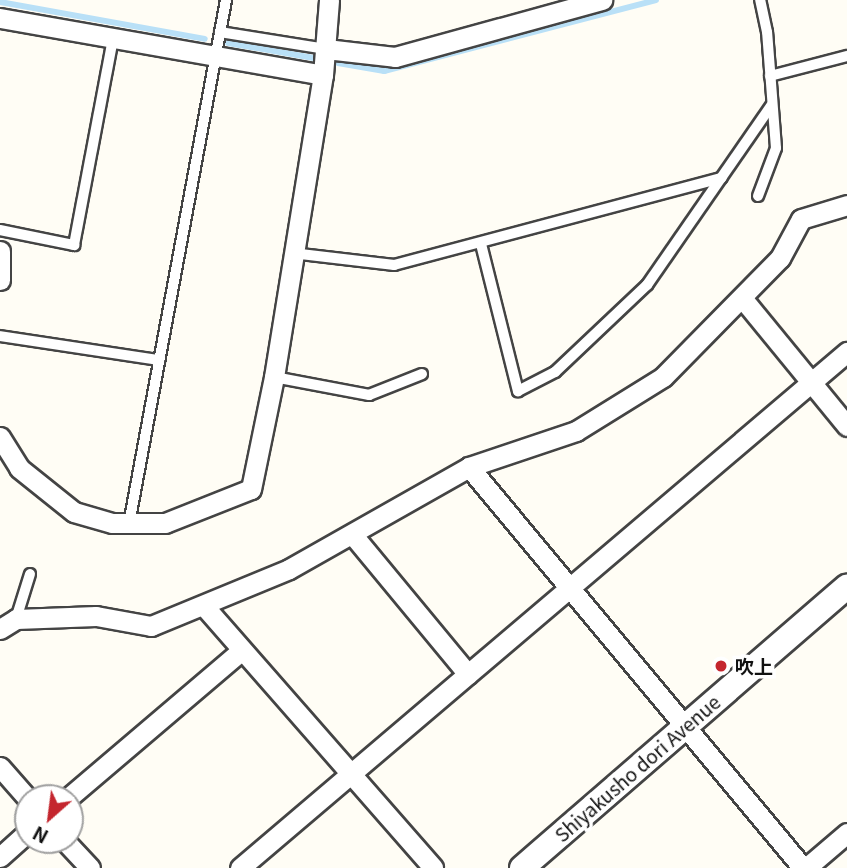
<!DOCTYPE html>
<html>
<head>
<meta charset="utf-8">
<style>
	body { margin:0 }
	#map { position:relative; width:847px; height:868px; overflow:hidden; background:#fffdf5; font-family:Georgia,"Noto Sans JP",serif }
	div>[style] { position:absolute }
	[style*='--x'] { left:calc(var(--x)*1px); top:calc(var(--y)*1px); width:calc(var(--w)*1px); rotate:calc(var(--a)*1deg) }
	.stream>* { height:6px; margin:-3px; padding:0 3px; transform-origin:3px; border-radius:3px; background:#b9e0f7 }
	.roads { filter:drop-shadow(2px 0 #444) drop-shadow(-2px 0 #444) drop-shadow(0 2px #444) drop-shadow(0 -2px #444) }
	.service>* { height:10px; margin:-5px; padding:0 5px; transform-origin:5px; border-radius:5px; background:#fff }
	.minor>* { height:19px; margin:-9.5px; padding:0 9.5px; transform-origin:9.5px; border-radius:9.5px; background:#fff }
	.tertiary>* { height:24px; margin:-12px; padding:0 12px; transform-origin:12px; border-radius:12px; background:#fff }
	.dots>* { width:19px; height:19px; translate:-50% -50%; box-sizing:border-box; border:4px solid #fff; border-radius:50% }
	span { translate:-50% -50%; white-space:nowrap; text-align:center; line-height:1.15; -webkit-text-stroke:7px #fff; paint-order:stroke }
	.poi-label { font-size:19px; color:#111; font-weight:700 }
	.left { translate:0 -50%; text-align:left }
	.street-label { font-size:19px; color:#111 }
	.north { position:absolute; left:14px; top:784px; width:70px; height:70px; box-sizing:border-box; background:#fff; border:2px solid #a0a0a0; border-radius:50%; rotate:208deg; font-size:19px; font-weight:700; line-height:28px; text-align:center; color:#111 }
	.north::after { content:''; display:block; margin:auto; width:24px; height:32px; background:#c4262e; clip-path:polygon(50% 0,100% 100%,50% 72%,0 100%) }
</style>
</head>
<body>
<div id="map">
	<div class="stream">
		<div style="--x:0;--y:2;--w:208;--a:10.2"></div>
		<div style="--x:228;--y:43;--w:87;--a:9.9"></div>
		<div style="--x:338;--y:63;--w:47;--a:9.9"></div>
		<div style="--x:384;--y:71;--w:281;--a:-14.6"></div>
	</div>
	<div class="roads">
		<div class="service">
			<div style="--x:220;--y:32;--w:107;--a:9.1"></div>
			<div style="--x:770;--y:76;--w:80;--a:-14.6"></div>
			<div style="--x:758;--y:196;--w:51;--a:-69.4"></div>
			<div style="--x:776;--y:148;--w:116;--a:-94.4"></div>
			<div style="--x:767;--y:32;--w:33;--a:-102"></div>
			<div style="--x:0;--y:230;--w:76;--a:11.5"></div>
			<div style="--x:74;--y:245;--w:210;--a:-79.3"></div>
			<div style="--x:481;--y:244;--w:152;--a:75.9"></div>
			<div style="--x:518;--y:391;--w:42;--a:-27.2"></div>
			<div style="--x:555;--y:372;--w:127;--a:-43.4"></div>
			<div style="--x:647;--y:285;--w:218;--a:-55.3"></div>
			<div style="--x:292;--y:253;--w:103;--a:6.7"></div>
			<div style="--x:394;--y:265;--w:339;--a:-14.9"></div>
			<div style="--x:0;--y:336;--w:161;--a:8.6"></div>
			<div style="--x:274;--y:377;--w:97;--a:10.7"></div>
			<div style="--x:369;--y:395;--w:57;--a:-21.6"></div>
			<div style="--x:129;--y:524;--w:533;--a:-79.51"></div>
			<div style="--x:16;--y:619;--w:47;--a:-72.7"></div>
		</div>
		<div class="minor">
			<div style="--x:0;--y:18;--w:328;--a:10"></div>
			<div style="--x:326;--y:49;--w:69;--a:6.6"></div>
			<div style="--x:395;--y:57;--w:215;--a:-15.4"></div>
			<div style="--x:0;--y:251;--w:29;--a:90"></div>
			<div style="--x:743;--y:299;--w:164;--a:50.7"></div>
			<div style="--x:0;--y:437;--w:36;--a:58"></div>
			<div style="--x:19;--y:468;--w:70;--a:38.7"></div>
			<div style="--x:74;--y:512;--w:40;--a:16"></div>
			<div style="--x:112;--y:523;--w:53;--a:0"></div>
			<div style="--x:165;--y:523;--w:92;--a:-21.6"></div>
			<div style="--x:251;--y:489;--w:114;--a:-78.4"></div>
			<div style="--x:274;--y:377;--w:306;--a:-80.8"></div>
			<div style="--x:323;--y:75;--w:75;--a:-85.4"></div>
			<div style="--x:469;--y:467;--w:522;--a:50.21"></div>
			<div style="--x:352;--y:534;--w:182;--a:50.4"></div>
			<div style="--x:204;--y:606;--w:348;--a:48.8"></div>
			<div style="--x:0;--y:629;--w:19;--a:-32"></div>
			<div style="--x:16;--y:619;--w:80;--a:-2.1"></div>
			<div style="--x:96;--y:616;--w:56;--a:10.3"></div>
			<div style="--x:151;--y:626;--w:149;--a:-22.4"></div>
			<div style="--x:289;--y:569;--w:207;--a:-29.5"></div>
			<div style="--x:469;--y:467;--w:113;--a:-18.6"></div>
			<div style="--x:576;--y:431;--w:102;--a:-31.8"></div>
			<div style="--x:663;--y:377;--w:167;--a:-45.5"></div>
			<div style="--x:780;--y:258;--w:44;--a:-61.7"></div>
			<div style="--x:801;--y:219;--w:48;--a:-16.9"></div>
			<div style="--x:0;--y:767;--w:43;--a:48.8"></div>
			<div style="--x:68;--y:798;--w:228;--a:-40.4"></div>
			<div style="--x:64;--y:840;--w:38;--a:47"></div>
			<div style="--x:0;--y:857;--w:38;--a:-42"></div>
			<div style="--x:240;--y:868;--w:797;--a:-40.37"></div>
			<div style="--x:806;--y:868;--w:54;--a:-40.5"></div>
		</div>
		<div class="tertiary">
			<div style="--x:522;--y:868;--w:430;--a:-40.9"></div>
		</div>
	</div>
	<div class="dots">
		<div style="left:721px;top:666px;background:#c4262e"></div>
	</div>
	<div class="poi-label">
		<span class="left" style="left:735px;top:666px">吹上</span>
	</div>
	<div class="street-label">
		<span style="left:637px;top:768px;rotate:-41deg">Shiyakusho dori Avenue</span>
	</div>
	<div class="north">N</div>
</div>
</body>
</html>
